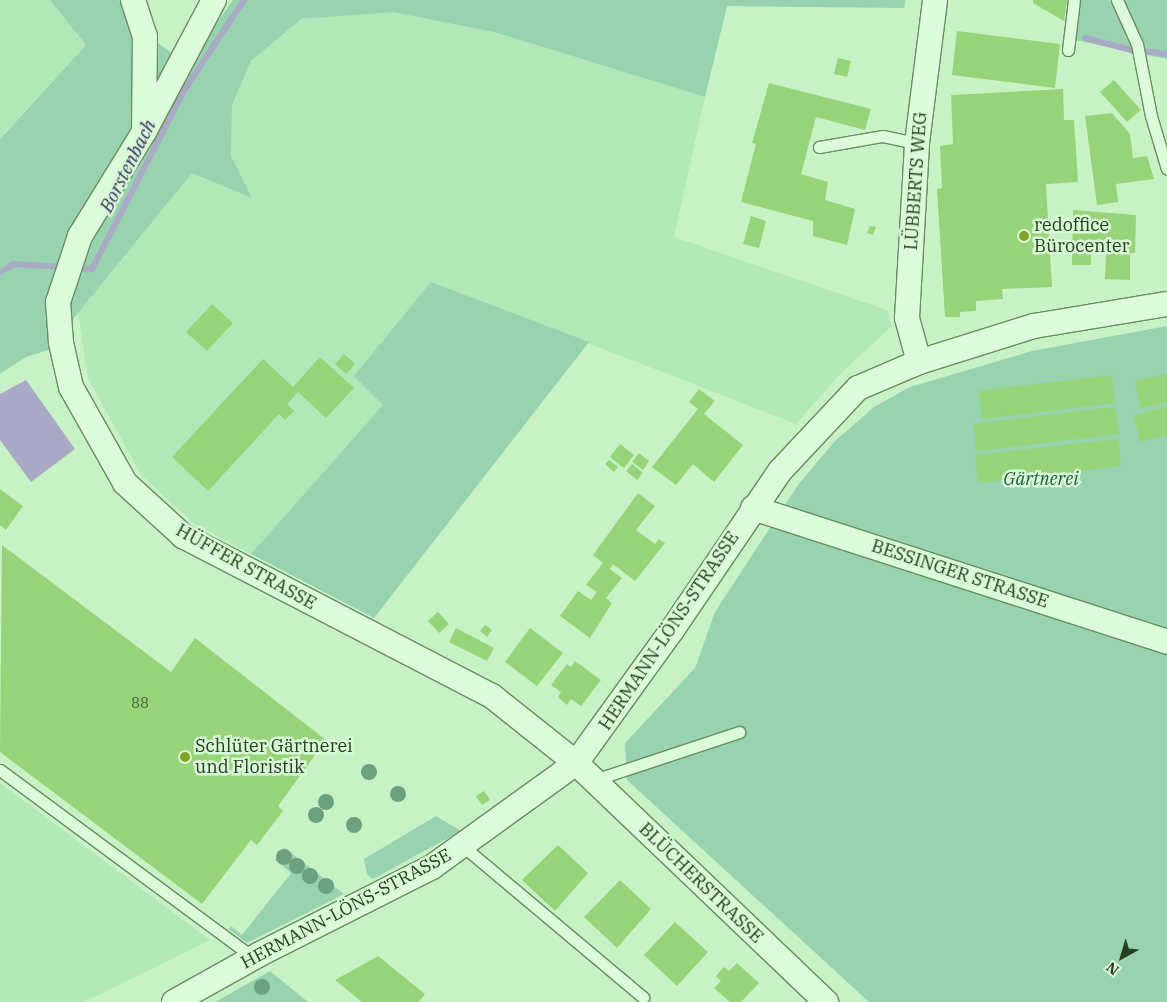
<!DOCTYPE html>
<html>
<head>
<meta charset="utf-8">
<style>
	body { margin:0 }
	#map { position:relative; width:1167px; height:1002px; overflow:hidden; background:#c8f2c6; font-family:"IBM Plex Serif",serif }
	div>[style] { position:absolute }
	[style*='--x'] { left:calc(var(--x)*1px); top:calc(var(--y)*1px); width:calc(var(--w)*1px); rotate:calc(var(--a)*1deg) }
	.farmland>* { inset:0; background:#b2e8b8 }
	.green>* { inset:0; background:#98d2ae }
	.water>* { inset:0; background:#a8a9c5 }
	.stream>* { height:6px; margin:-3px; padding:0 3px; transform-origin:3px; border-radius:3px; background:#a8a9c5 }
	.building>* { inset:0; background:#96d379 }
	.roads { filter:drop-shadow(1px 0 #658f59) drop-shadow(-1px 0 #658f59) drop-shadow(0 1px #658f59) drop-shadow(0 -1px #658f59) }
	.lane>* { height:11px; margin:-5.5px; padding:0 5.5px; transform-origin:5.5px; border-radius:5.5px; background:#dcfbda }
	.street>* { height:24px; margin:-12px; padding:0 12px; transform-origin:12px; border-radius:12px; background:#dcfbda }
	.trees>* { width:16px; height:16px; margin:-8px; border-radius:50%; background:#6da07d }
	.dots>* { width:14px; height:14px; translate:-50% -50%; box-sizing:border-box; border:2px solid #d7f9d6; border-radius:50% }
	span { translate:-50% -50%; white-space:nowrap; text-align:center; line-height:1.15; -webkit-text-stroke:5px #d7f9d6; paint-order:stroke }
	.number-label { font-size:15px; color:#436335 }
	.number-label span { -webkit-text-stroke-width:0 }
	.street-label { font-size:18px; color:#273e1e }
	.poi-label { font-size:18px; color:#273e1e }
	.left { translate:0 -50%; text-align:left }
	.park-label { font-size:18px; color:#235c41; font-style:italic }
	.water-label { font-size:19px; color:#372d5f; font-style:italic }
	.north { position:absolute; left:1097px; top:932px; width:50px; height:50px; -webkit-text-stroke:4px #d7f9d6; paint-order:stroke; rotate:219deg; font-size:14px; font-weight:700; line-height:20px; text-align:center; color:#273e1e }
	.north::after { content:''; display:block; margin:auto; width:18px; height:22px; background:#273e1e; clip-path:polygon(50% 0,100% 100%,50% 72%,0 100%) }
</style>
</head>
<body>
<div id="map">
	<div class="farmland">
		<div style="clip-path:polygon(0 0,50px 0,86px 45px,0 138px)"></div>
		<div style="clip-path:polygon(393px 11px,494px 32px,705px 97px,674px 237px,887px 310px,892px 326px,840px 374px,796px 424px,431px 282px,383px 405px,251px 554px,193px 523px,141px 475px,88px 378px,78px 313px,192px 173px,251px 197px,231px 156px,232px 105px,251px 61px,301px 19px)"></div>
		<div style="clip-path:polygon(0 783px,210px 940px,84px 1002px,0 1002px)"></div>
	</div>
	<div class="green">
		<div style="clip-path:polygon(50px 0,119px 0,131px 22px,187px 65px,233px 0,906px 0,904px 8px,727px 6px,705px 97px,494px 32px,393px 12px,301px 19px,251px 61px,232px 105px,231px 156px,252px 198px,192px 173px,48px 350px,26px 357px,0 374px,0 139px,86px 45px)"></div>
		<div style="clip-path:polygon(1079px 0,1167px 0,1167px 59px,1075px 40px)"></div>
		<div style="clip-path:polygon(431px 282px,589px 342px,374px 618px,251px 554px,383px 405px,354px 376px)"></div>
		<div style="clip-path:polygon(1167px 326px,1167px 1002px,869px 1002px,627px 780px,625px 743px,695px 668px,715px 612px,798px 485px,835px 441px,874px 407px,910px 387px,1032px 351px)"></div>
		<div style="clip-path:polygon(436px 816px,461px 831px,373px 879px,367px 875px,364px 859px)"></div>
		<div style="clip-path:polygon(285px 848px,344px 894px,247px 943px,229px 929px,231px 926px,242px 935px,291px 873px,275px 860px)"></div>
		<div style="clip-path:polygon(270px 971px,308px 1002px,215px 1002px)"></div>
	</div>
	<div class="water">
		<div style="clip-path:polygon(26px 380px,75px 449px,31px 482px,0 440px,0 394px)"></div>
	</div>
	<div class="stream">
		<div style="--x:1085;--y:38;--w:48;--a:14.6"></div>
		<div style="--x:1131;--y:50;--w:36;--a:6"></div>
		<div style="--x:75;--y:268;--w:17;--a:3"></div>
		<div style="--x:92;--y:269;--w:203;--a:-62.7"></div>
		<div style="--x:185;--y:89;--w:107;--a:-56.5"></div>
		<div style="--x:0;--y:272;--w:16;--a:-30"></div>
		<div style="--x:14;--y:264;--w:51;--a:3.4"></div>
	</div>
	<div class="building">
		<div style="clip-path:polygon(1033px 0,1067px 0,1064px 21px,1033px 3px)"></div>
		<div style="clip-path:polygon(957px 31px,1060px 44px,1055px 88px,952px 75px)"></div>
		<div style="clip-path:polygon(838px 58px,851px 61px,847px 77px,834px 74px)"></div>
		<div style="clip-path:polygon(1114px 80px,1141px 110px,1127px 122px,1100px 92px)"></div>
		<div style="clip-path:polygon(769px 83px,871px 109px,865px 130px,816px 117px,801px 174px,828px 182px,825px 200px,855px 209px,847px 245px,813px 236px,813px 221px,741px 202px,756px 144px,752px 143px)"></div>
		<div style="clip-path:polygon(1063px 89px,1064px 120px,1074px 120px,1078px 182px,1046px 184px,1052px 287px,1002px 289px,1003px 299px,976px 301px,976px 311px,960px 312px,960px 317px,945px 317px,937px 189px,942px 188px,940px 146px,953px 144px,951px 95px)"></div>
		<div style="clip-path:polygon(1112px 113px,1130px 134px,1133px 158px,1147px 156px,1154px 179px,1116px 184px,1118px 202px,1097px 205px,1085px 116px)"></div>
		<div style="clip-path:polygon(1073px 210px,1136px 215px,1135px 253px,1130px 253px,1130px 280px,1105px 279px,1106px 254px,1091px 254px,1091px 265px,1072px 265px)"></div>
		<div style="clip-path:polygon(751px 216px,766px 221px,759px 248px,743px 244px)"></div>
		<div style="clip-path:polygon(870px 226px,876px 227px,873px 235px,867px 233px)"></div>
		<div style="clip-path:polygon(212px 304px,233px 323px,207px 351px,186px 332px)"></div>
		<div style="clip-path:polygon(344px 354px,355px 364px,346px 374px,335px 364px)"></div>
		<div style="clip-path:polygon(320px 357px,354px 388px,326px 418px,298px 392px,287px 404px,294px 411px,285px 420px,279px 414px,208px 491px,172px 457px,263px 359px,293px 387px)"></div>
		<div style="clip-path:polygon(1167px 374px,1167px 402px,1141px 408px,1135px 381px)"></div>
		<div style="clip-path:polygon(1112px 375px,1115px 403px,982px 419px,979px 391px)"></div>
		<div style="clip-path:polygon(699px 389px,715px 401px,704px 414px,743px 445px,714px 482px,693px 464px,676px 485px,652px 467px,698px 409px,689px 402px)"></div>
		<div style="clip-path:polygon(1115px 407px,1119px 434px,976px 451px,973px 424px)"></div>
		<div style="clip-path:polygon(1167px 407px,1167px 435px,1140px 442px,1134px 415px)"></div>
		<div style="clip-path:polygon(1118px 439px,1121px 466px,978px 483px,975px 455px)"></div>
		<div style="clip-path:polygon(620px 444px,634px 455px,624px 468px,610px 457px)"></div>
		<div style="clip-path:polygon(639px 453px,649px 461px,643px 470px,632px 462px)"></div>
		<div style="clip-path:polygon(609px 460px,618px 467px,614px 472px,605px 464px)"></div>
		<div style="clip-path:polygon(632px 464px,643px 473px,637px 480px,626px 471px)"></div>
		<div style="clip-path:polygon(0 489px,23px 506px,6px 530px,0 525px)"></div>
		<div style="clip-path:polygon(638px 493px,655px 506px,636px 530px,655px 544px,659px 539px,665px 543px,635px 581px,613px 564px,610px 569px,622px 578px,606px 598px,612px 603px,590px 638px,560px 616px,578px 591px,591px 600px,597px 592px,586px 585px,603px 563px,593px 555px)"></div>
		<div style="clip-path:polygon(2px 545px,171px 672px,195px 638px,326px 740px,278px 806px,283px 811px,257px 845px,251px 840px,202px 904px,0 752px)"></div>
		<div style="clip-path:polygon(438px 612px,449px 624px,439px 633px,428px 621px)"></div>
		<div style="clip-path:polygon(485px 625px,492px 630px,487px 637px,480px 631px)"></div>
		<div style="clip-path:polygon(456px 628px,494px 648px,487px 661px,449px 642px)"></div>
		<div style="clip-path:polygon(530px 628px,563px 653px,537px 686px,505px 662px)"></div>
		<div style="clip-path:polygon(575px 661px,601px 680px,581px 706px,571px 699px,567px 705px,558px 697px,561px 692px,551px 685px,567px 664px,571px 667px)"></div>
		<div style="clip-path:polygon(484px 791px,490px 800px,482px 805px,476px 796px)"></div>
		<div style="clip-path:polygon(558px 845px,588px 873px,555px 911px,522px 880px)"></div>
		<div style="clip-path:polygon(620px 880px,651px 909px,617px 948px,584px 917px)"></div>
		<div style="clip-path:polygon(675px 922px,708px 952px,677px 986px,644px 955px)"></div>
		<div style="clip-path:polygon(378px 956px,425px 994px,419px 1002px,362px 1002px,335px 980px)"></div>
		<div style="clip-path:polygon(737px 963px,759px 983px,741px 1002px,730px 1002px,714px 988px,721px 981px,716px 976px,724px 967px,729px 971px)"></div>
	</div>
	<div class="roads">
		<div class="lane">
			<div style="--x:1117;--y:0;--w:48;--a:65.6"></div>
			<div style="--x:1137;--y:44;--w:73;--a:79"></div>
			<div style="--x:1151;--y:116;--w:55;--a:73.2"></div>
			<div style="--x:1068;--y:50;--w:50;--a:-83.2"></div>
			<div style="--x:819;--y:147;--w:65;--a:-9.8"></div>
			<div style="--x:883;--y:136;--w:35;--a:12"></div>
			<div style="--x:0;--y:770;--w:315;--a:36.5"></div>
			<div style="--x:594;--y:780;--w:153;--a:-18.3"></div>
			<div style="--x:464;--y:847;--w:234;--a:40"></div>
		</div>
		<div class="street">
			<div style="--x:133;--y:0;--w:38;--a:72"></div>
			<div style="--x:145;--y:36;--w:92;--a:90.6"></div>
			<div style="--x:214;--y:0;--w:149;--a:117.9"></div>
			<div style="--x:144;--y:132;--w:122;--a:121.6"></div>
			<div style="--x:80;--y:236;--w:70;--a:108.4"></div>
			<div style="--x:58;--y:302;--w:41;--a:85.8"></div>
			<div style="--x:61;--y:343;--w:45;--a:77.2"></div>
			<div style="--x:71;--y:387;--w:110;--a:60.6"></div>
			<div style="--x:125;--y:483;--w:79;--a:42.4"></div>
			<div style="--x:183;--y:536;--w:348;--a:27.4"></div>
			<div style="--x:492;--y:696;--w:107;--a:38.6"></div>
			<div style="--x:576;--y:763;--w:346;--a:43.7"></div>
			<div style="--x:919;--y:362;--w:46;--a:-105.3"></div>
			<div style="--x:907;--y:318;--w:175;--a:-86.7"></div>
			<div style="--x:917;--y:143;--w:144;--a:-82.8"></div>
			<div style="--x:753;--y:508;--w:435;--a:17.9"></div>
			<div style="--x:174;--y:1002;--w:98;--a:-29.2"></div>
			<div style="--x:260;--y:954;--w:193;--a:-26.8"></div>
			<div style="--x:432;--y:867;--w:178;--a:-35.8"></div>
			<div style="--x:576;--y:763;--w:164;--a:-54.2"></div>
			<div style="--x:672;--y:630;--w:192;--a:-55.8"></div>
			<div style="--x:780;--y:471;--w:114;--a:-46.8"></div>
			<div style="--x:858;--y:388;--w:66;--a:-23.1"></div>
			<div style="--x:919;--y:362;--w:121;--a:-17.4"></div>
			<div style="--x:1034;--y:326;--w:135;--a:-9.4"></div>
		</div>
	</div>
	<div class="trees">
		<div style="left:369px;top:772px"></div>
		<div style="left:398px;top:794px"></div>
		<div style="left:326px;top:802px"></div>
		<div style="left:316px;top:815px"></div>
		<div style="left:354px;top:825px"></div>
		<div style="left:284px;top:857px"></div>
		<div style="left:297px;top:866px"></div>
		<div style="left:310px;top:876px"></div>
		<div style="left:326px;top:886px"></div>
		<div style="left:262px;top:987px"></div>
	</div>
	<div class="dots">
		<div style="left:1024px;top:236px;background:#83a424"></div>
		<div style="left:185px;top:757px;background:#83a424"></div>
	</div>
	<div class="number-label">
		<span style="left:140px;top:703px">88</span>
	</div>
	<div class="street-label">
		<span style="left:916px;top:181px;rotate:-86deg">LÜBBERTS WEG</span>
		<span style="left:246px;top:567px;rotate:29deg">HÜFFER STRASSE</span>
		<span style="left:960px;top:574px;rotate:18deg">BESSINGER STRASSE</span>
		<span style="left:669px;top:631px;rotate:-56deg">HERMANN-LÖNS-STRASSE</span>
		<span style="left:701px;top:883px;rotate:44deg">BLÜCHERSTRASSE</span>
		<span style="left:346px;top:909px;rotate:-28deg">HERMANN-LÖNS-STRASSE</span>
	</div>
	<div class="poi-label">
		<span class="left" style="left:1034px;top:236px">redoffice<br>Bürocenter</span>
		<span class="left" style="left:195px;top:757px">Schlüter Gärtnerei<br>und Floristik</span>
	</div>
	<div class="park-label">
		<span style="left:1041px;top:479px">Gärtnerei</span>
	</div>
	<div class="water-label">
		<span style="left:128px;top:166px;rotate:-63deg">Borstenbach</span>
	</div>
	<div class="north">N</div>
</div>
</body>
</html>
